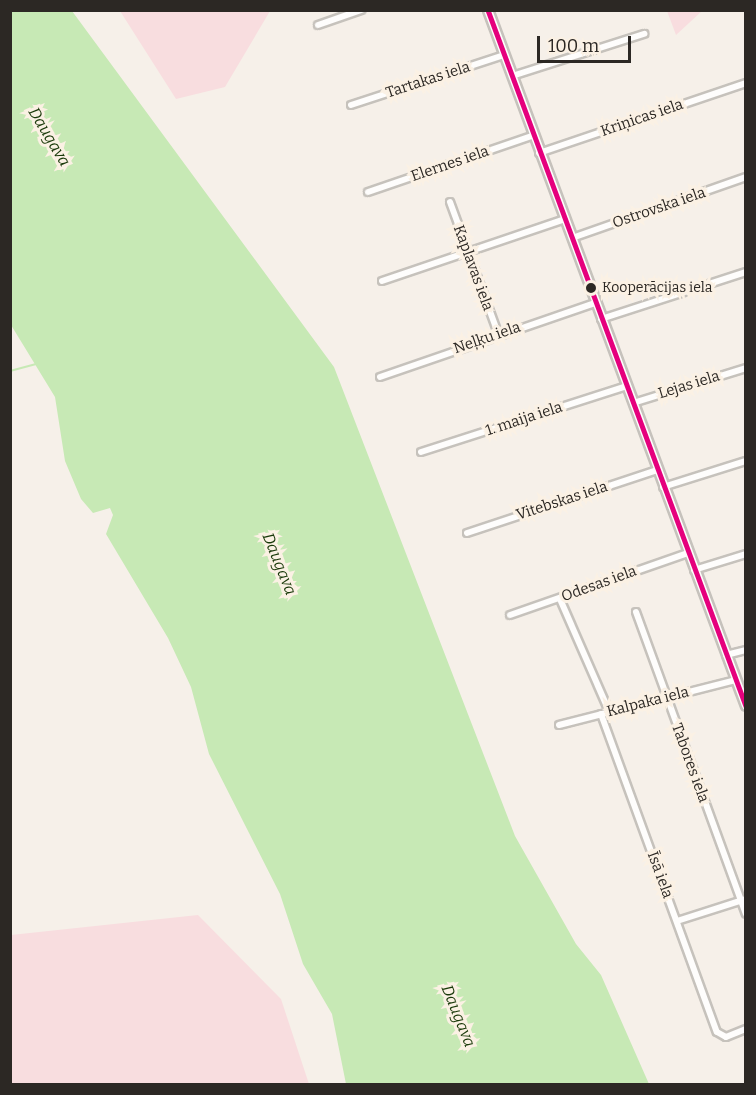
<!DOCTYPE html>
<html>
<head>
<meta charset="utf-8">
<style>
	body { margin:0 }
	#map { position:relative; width:756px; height:1095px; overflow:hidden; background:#f6f0e9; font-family:Bitter,serif }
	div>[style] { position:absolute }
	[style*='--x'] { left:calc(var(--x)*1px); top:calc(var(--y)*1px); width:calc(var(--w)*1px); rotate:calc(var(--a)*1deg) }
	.green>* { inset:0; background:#f8dddf }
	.water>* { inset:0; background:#c7e9b5 }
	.stream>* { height:2px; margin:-1px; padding:0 1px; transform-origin:1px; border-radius:1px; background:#c7e9b5 }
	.roads { filter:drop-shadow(2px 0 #c6c2bc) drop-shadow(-2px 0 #c6c2bc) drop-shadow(0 2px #c6c2bc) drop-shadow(0 -2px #c6c2bc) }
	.street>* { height:6px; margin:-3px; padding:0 3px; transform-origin:3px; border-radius:3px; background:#fefdfc }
	.secondary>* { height:8px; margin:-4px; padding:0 4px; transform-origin:4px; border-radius:4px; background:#fefdfc }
	.bus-1>* { height:4.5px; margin:-2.25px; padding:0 2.25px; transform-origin:2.25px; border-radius:2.25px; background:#e5007d }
	.dots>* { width:16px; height:16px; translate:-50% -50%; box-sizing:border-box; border:3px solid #fbf1e4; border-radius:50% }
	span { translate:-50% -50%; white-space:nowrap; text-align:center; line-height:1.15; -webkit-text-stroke:6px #fbf1e4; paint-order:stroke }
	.bus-label { font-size:14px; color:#2c2824 }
	.left { translate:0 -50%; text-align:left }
	.street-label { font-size:15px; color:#2c2824 }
	.water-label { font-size:16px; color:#193909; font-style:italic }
	.frame { position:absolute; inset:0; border:12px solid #2c2824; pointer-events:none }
	.scale { position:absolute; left:537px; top:36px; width:94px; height:27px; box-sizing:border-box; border:3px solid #2c2824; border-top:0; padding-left:8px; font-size:18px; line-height:21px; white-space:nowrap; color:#2c2824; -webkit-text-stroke:4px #fbf1e4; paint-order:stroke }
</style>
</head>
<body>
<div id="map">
	<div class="green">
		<div style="clip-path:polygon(120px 11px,270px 11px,225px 87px,176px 99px)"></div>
		<div style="clip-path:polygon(667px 11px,667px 10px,702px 11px,676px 35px)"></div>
		<div style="clip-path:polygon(198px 915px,281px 999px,309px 1084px,11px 1084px,11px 935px)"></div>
	</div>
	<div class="water">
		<div style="clip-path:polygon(11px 10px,72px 11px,334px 367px,515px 836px,576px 944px,601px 975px,649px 1084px,346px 1084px,332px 1014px,303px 964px,280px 894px,209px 754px,191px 687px,168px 638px,106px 534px,113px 515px,110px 508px,93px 513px,81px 499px,65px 461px,55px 397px,11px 325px)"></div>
	</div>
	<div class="stream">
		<div style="--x:10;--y:371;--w:27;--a:-15"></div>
	</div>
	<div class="roads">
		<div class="street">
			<div style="--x:318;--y:25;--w:46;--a:-19.2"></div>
			<div style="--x:512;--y:76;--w:139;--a:-17.7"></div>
			<div style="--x:351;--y:105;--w:161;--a:-18.1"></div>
			<div style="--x:539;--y:153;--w:219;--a:-18.7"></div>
			<div style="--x:368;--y:192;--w:173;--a:-18.9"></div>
			<div style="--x:450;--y:202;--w:140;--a:69.9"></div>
			<div style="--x:572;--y:238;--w:184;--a:-19.3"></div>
			<div style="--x:382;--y:281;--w:193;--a:-18.7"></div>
			<div style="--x:601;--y:319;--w:152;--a:-18"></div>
			<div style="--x:380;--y:377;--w:227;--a:-19"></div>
			<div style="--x:633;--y:403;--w:118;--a:-17.2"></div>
			<div style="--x:421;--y:452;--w:215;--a:-17.8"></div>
			<div style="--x:663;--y:487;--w:87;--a:-17.4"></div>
			<div style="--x:467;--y:533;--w:200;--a:-18.3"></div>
			<div style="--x:694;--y:570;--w:54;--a:-17.1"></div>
			<div style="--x:560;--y:599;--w:122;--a:66.4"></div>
			<div style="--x:636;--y:612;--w:321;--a:70"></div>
			<div style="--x:510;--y:615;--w:188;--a:-19.2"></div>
			<div style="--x:726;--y:655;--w:21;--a:-14"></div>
			<div style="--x:601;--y:714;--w:338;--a:70"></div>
			<div style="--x:717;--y:1032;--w:10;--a:29"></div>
			<div style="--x:726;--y:1037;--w:22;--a:-22"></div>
			<div style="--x:559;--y:725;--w:183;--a:-14.3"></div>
			<div style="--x:677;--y:921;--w:72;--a:-17.7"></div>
		</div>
		<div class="secondary">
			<div style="--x:488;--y:10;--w:742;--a:69.66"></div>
		</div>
	</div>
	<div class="bus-1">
		<div style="--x:488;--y:10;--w:742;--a:69.66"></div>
	</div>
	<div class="dots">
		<div style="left:591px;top:288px;background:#2c2824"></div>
	</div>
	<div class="bus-label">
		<span class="left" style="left:602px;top:288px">Kooperācijas iela</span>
	</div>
	<div class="street-label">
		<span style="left:428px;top:80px;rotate:-18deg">Tartakas iela</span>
		<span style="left:642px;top:118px;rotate:-19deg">Kriņicas iela</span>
		<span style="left:450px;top:164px;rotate:-19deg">Elernes iela</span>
		<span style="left:659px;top:208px;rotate:-19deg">Ostrovska iela</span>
		<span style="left:473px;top:268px;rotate:70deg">Kaplavas iela</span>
		<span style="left:487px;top:338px;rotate:-19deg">Neļķu iela</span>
		<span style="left:689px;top:385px;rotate:-17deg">Lejas iela</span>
		<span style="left:524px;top:419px;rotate:-18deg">1. maija iela</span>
		<span style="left:562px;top:501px;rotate:-18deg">Vitebskas iela</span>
		<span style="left:599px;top:584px;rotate:-20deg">Odesas iela</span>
		<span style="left:648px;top:702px;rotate:-14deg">Kalpaka iela</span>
		<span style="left:690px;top:763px;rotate:70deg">Tabores iela</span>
		<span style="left:660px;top:875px;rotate:70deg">Īsā iela</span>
	</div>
	<div class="water-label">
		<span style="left:49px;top:137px;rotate:59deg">Daugava</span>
		<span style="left:279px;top:564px;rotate:68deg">Daugava</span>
		<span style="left:458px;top:1016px;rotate:68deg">Daugava</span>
	</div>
	<div class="frame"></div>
	<div class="scale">100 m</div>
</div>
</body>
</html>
